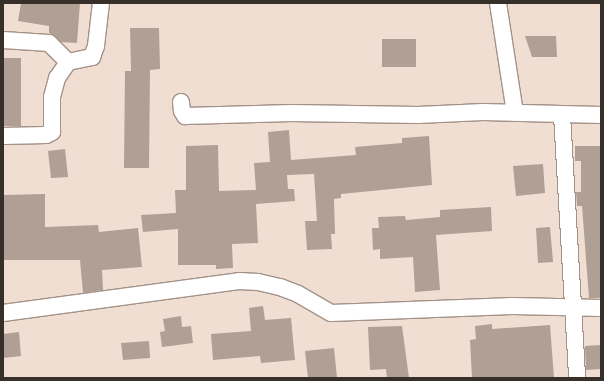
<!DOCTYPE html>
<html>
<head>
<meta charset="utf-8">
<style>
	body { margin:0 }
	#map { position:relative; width:604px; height:381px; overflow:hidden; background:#f0ded3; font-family:"Sofia Sans Condensed",sans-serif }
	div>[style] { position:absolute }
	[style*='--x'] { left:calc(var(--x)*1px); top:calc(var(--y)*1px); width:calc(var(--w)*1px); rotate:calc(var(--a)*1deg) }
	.building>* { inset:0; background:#af9f94 }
	.roads { filter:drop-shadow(1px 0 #a39288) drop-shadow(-1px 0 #a39288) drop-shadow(0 1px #a39288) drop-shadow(0 -1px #a39288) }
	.street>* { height:16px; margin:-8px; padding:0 8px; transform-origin:8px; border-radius:8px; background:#fff }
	span { translate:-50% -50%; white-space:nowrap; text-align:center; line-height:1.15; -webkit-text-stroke:4px #f0ded3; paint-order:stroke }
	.frame { position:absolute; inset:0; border:4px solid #362f2a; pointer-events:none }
</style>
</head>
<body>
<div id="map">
	<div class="building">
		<div style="clip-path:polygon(21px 3px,80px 3px,77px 43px,61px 42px,55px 36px,49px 33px,49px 26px,18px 21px)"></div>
		<div style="clip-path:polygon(130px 28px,159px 28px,160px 69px,150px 70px,149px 168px,124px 168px,125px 71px,131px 71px)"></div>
		<div style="clip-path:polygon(525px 36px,556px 36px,557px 57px,532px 57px)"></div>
		<div style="clip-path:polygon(382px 39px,416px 39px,416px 67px,382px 67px)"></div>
		<div style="clip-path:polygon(3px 58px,21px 58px,21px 126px,3px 126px)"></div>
		<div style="clip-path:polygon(289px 130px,291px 160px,356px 155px,355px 147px,402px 143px,402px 138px,429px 136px,432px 185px,341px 194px,341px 198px,334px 199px,335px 234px,331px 234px,332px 249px,307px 250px,305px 221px,317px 221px,314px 174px,287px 175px,288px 189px,294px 189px,295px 201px,256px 204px,258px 243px,232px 244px,233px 268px,216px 269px,216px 265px,178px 265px,178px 229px,143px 232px,141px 215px,176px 213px,175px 190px,186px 190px,186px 146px,218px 145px,219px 191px,256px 190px,254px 163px,270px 162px,268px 132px)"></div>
		<div style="clip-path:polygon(575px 146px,601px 146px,601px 298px,589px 298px,582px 206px,577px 206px,576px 192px,581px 192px,581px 161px,575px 161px)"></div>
		<div style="clip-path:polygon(65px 149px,68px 177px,51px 178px,48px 151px)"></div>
		<div style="clip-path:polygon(543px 164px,545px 193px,516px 196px,513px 166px)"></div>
		<div style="clip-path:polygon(45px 194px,45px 227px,98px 225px,99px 232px,138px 228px,142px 267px,102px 270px,103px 290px,83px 293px,80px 260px,3px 260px,3px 195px)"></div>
		<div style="clip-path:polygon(491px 207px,492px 231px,436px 235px,440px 290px,415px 292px,413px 257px,380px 259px,380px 249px,373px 250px,372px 228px,379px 228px,378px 217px,405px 216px,406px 220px,440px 217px,440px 210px)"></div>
		<div style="clip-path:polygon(550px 227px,553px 262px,538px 263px,536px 228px)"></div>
		<div style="clip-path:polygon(263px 306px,265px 320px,291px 318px,295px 360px,261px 363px,260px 356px,213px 360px,211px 334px,251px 331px,249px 308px)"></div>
		<div style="clip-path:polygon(181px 316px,182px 327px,191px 326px,193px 343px,162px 347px,160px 332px,165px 331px,163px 319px)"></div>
		<div style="clip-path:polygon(492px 324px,492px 329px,550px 325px,554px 378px,472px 378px,470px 340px,476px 339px,475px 326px)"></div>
		<div style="clip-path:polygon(402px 326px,409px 378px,387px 378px,386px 369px,370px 370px,368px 327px)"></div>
		<div style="clip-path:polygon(19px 332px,21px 356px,3px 358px,3px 334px)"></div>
		<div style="clip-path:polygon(149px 341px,150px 358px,123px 360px,121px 343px)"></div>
		<div style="clip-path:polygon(601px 345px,601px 369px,586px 370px,585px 346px)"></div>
		<div style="clip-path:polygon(334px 348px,337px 378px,308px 378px,305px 351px)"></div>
	</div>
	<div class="roads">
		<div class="street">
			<div style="--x:498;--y:3;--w:111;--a:81.2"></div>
			<div style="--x:3;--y:40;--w:46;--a:3.7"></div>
			<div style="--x:49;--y:43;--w:27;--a:45"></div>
			<div style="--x:181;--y:102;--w:9;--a:84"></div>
			<div style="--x:182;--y:111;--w:6;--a:59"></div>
			<div style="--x:185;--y:116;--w:107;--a:-1.6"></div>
			<div style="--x:292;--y:113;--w:126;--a:0.9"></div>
			<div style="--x:418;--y:115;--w:65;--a:-2.6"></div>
			<div style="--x:483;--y:112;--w:118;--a:1.5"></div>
			<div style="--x:562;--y:115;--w:263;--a:86.7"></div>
			<div style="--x:3;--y:136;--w:43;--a:-1.3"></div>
			<div style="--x:46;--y:135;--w:7;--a:-27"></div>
			<div style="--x:52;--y:132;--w:35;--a:-90"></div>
			<div style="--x:52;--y:97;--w:20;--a:-75"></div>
			<div style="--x:57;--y:78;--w:19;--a:-55"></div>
			<div style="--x:68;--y:62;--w:25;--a:-12"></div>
			<div style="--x:92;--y:57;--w:12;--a:-70"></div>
			<div style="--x:96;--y:46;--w:43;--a:-83.4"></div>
			<div style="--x:3;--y:313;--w:238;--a:-7.7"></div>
			<div style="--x:239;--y:281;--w:19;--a:3"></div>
			<div style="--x:258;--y:282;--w:23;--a:13"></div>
			<div style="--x:280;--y:287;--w:19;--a:21"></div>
			<div style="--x:298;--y:294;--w:38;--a:30"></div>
			<div style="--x:331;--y:313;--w:182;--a:-2.2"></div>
			<div style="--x:513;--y:306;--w:88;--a:1.3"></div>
		</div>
	</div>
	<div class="frame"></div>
</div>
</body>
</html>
